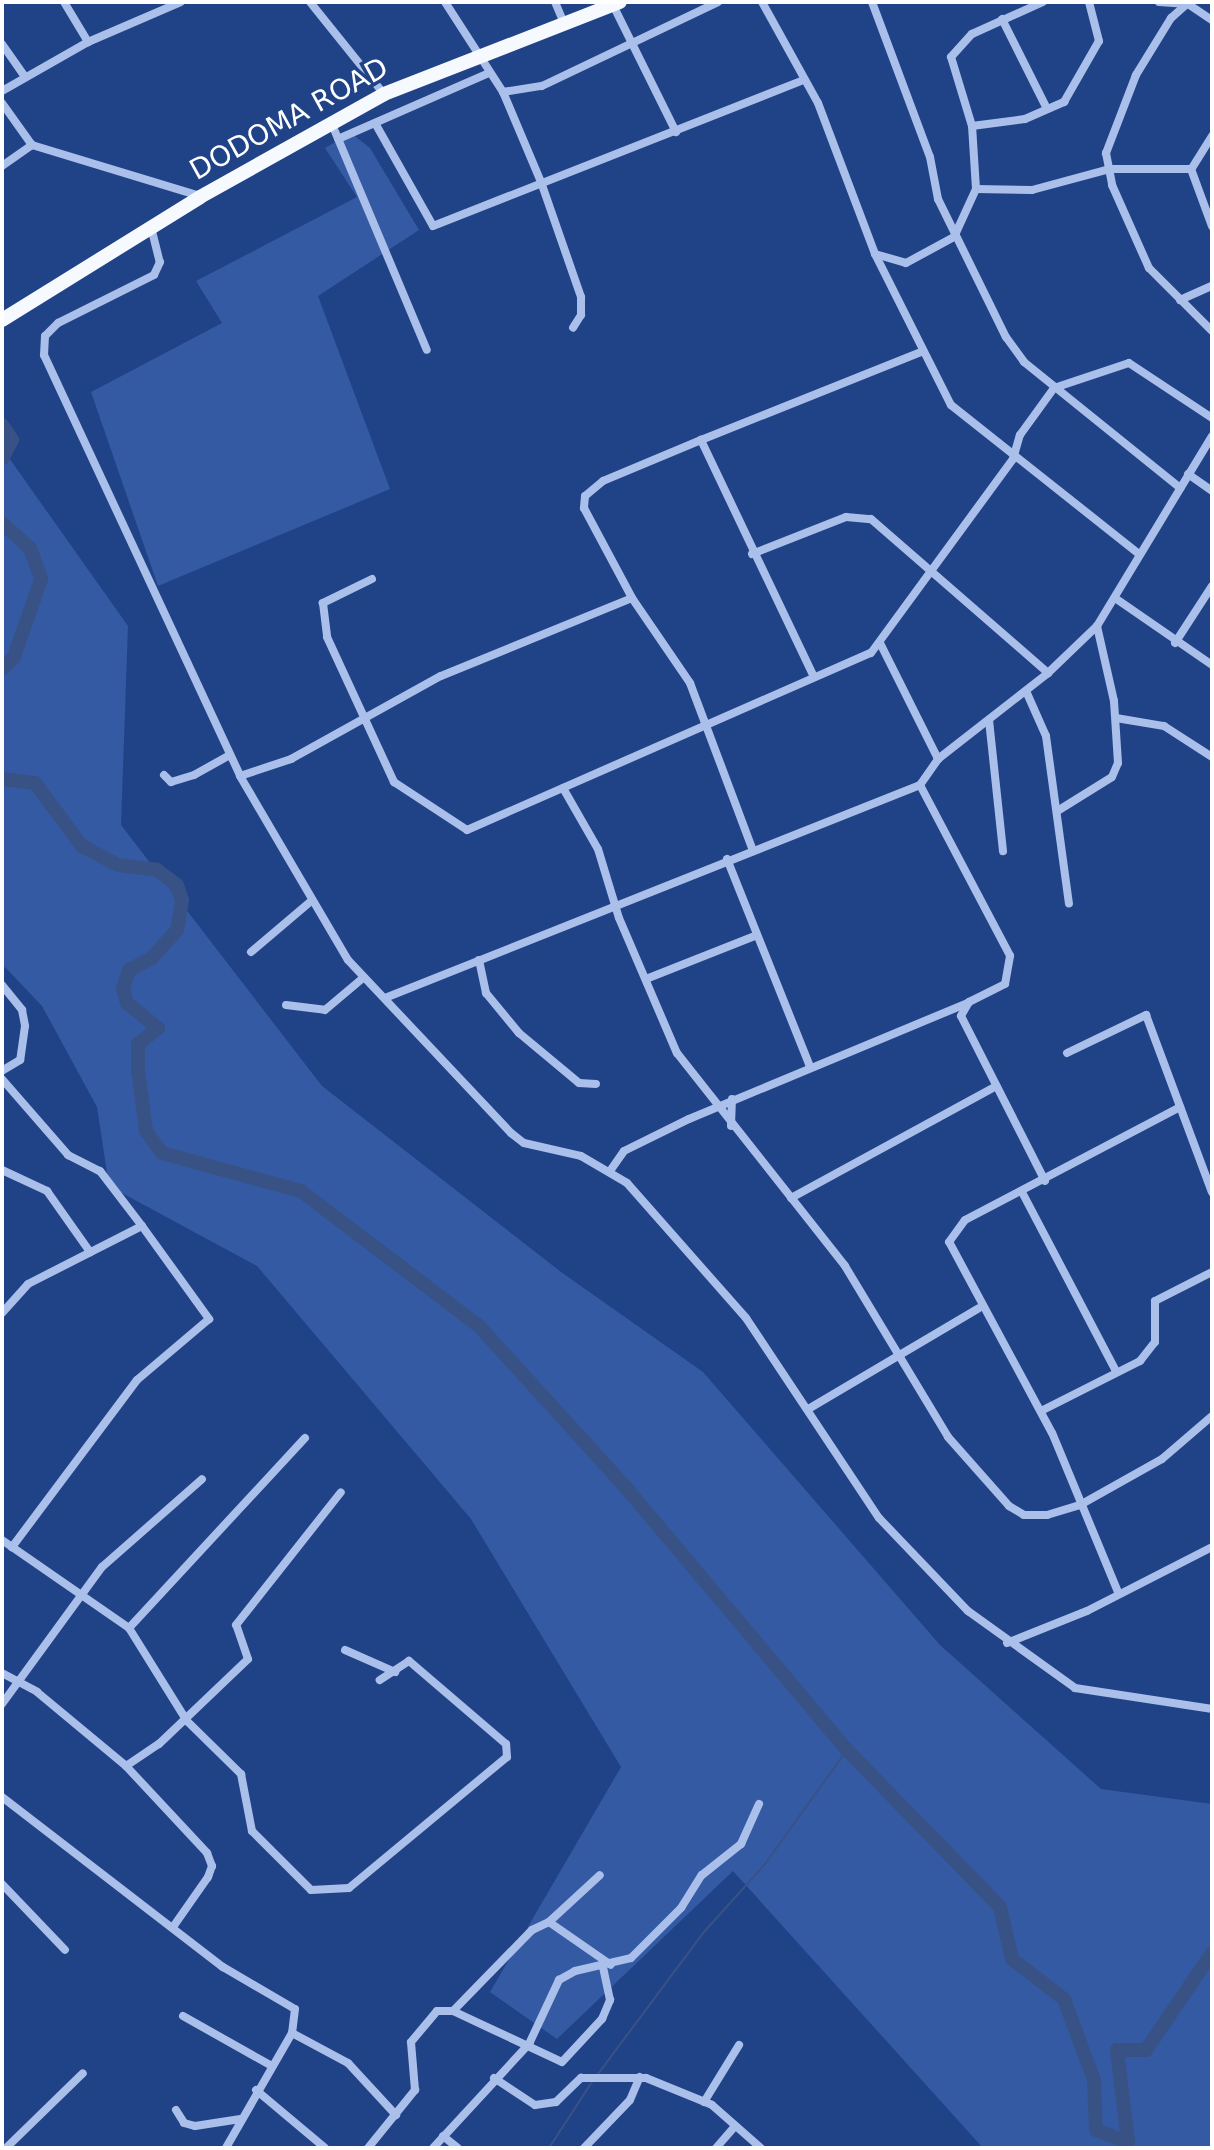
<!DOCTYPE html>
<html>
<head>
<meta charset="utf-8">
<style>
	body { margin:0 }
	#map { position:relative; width:1214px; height:2150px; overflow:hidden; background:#204287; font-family:"DejaVu Sans",sans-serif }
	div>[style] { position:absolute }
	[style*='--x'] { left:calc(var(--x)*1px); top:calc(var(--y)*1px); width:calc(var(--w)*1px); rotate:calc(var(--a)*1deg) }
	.green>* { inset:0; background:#345aa4 }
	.stream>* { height:2px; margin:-1px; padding:0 1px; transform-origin:1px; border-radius:1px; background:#395285 }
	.river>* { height:14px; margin:-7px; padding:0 7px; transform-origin:7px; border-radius:7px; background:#395285 }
	.minor>* { height:8px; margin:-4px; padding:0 4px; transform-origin:4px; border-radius:4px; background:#aac0ea }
	.trunk>* { height:14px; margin:-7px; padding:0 7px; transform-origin:7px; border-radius:7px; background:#f6f9fe }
	span { translate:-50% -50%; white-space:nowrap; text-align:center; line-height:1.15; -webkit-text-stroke:7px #204287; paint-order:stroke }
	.street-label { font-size:28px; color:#fff }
	.frame { position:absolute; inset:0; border:4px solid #fff; pointer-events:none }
</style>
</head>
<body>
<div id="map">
	<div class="green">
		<div style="clip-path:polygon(351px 133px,370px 148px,419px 230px,318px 296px,390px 489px,158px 586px,91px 392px,222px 323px,196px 281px,357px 197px,325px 148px)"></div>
		<div style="clip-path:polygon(2px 448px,128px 626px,121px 825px,322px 1086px,561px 1272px,703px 1372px,940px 1645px,1101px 1789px,1212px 1804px,1212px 2148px,983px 2148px,733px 1871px,557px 2039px,490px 1992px,621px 1767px,471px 1519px,257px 1266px,109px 1186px,97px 1107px,42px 1006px,2px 964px)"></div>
	</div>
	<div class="stream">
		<div style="--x:598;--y:2074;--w:177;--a:-53.3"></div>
		<div style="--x:704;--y:1932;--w:91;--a:-48.1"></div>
		<div style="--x:765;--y:1864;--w:140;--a:-54.3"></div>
		<div style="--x:549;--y:2148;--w:79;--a:-56.9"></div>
	</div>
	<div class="river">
		<div style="--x:2;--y:425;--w:18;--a:56"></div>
		<div style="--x:12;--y:440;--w:21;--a:118"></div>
		<div style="--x:2;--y:523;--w:38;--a:42"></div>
		<div style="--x:30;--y:548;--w:33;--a:70"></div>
		<div style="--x:41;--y:579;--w:83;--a:109.1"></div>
		<div style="--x:14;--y:657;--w:17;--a:135"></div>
		<div style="--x:2;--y:779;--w:33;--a:7"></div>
		<div style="--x:35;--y:783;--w:79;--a:53.3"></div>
		<div style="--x:82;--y:846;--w:41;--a:27.8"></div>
		<div style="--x:118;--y:865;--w:39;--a:7"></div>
		<div style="--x:157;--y:870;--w:25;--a:37"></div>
		<div style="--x:177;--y:885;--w:16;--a:72"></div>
		<div style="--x:182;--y:900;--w:30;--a:99"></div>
		<div style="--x:177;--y:930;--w:38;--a:132"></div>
		<div style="--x:152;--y:958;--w:26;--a:152"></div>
		<div style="--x:129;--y:970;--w:19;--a:108"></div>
		<div style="--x:123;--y:988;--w:16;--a:75"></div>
		<div style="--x:127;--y:1003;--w:40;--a:39"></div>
		<div style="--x:158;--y:1028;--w:26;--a:141"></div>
		<div style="--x:138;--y:1044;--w:26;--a:90"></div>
		<div style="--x:138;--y:1070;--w:62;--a:82.5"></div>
		<div style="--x:146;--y:1131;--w:27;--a:54"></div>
		<div style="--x:162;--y:1153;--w:144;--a:15.3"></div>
		<div style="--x:301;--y:1191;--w:223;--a:37.2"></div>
		<div style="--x:479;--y:1326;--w:222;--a:47.7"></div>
		<div style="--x:628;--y:1490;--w:340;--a:49.9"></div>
		<div style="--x:847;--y:1750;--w:219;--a:45.7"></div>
		<div style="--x:1000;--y:1907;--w:53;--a:77"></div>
		<div style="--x:1012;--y:1959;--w:66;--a:37.6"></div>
		<div style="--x:1064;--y:1999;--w:86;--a:69.7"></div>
		<div style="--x:1094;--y:2080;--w:50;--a:87.7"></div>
		<div style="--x:1096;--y:2130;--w:34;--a:21"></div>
		<div style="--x:1128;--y:2142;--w:93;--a:-96.8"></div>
		<div style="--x:1117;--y:2050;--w:29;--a:0"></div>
		<div style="--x:1146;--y:2050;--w:117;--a:-55.8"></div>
	</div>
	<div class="minor">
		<div style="--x:64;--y:2;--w:47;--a:59"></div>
		<div style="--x:310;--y:2;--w:118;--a:51.2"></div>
		<div style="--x:445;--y:2;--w:107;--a:57.2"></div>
		<div style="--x:503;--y:92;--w:98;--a:67.1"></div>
		<div style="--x:541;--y:182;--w:122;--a:70.8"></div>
		<div style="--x:581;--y:297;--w:18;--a:90"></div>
		<div style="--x:581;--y:315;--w:15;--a:122"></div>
		<div style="--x:555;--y:2;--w:25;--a:67"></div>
		<div style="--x:762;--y:2;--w:115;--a:61"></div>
		<div style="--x:818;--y:103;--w:161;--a:69.3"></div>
		<div style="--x:875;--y:254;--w:169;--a:63.3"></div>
		<div style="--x:951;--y:405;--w:238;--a:38.4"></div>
		<div style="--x:872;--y:2;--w:165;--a:69.5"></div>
		<div style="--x:930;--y:157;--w:43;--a:79.2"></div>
		<div style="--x:938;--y:199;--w:154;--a:63.8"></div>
		<div style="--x:1006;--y:337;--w:31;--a:54"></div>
		<div style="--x:1024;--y:362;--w:201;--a:38.9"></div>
		<div style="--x:1159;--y:2;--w:29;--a:4"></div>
		<div style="--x:1188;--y:4;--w:29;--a:34"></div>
		<div style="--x:1189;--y:2;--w:24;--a:138"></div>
		<div style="--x:1171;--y:18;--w:67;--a:121.6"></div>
		<div style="--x:1136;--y:75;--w:84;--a:111"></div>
		<div style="--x:1106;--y:153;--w:33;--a:79"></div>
		<div style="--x:1112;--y:185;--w:91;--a:66"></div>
		<div style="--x:1149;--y:268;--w:89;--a:45"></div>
		<div style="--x:613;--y:5;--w:142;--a:63.6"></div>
		<div style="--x:1002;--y:19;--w:98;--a:63.4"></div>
		<div style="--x:2;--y:44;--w:38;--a:55"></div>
		<div style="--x:2;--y:91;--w:99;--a:-29.7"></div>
		<div style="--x:88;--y:42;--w:101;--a:-23.3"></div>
		<div style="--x:503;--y:92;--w:39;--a:-9"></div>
		<div style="--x:542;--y:86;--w:195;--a:-25.5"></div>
		<div style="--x:2;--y:103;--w:52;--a:54.5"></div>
		<div style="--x:32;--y:145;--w:176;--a:16.9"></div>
		<div style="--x:331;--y:122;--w:247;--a:67.2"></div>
		<div style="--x:375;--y:123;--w:118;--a:60.6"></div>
		<div style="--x:433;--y:226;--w:396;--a:-21.5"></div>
		<div style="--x:972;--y:126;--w:53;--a:-7.5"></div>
		<div style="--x:1025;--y:119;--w:43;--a:-23.6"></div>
		<div style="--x:1064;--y:102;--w:70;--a:-60.2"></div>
		<div style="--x:1099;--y:41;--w:40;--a:-104.4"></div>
		<div style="--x:1212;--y:136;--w:39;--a:122"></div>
		<div style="--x:1191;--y:169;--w:61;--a:69.8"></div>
		<div style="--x:338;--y:139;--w:165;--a:-23.6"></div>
		<div style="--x:2;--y:166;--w:37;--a:-35"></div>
		<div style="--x:976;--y:189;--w:63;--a:-93.6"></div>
		<div style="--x:972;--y:126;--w:72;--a:-106.9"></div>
		<div style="--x:951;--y:57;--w:31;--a:-48"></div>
		<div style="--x:972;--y:34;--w:78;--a:-24.3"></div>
		<div style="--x:151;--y:227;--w:36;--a:76"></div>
		<div style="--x:160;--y:262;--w:14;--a:115"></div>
		<div style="--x:154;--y:275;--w:107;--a:153.4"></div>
		<div style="--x:58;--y:323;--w:18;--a:135"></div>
		<div style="--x:45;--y:336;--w:19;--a:93"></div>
		<div style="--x:44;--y:355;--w:464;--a:65"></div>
		<div style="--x:240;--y:776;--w:213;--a:59.6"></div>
		<div style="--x:348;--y:960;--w:238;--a:46.7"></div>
		<div style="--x:511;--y:1133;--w:16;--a:38"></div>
		<div style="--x:524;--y:1143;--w:58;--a:12.8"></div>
		<div style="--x:581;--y:1156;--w:53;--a:30.4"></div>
		<div style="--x:627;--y:1183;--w:180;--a:48.6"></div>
		<div style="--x:746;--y:1318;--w:240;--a:56.4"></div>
		<div style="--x:879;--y:1518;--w:129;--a:46.3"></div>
		<div style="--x:968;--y:1611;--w:132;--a:35.7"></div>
		<div style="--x:1075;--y:1688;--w:139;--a:8.7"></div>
		<div style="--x:875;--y:254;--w:32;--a:16"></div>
		<div style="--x:906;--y:263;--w:55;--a:-28.4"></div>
		<div style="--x:954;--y:237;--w:53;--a:-65.4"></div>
		<div style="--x:976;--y:189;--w:56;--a:1"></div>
		<div style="--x:1032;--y:190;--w:81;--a:-15.1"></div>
		<div style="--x:1110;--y:169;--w:81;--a:0"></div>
		<div style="--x:1180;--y:300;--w:35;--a:-24"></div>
		<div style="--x:701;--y:440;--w:106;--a:157.3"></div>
		<div style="--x:603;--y:481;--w:23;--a:140"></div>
		<div style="--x:585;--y:496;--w:12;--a:95"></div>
		<div style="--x:584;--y:508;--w:102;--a:61.9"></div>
		<div style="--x:632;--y:598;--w:103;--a:55.7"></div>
		<div style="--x:690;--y:683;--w:179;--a:69.4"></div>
		<div style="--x:1188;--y:474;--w:29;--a:35"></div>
		<div style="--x:752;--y:554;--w:101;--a:-21.5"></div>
		<div style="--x:846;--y:517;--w:25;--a:5"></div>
		<div style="--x:871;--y:519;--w:235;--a:41"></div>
		<div style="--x:372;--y:579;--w:55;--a:153.9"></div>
		<div style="--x:323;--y:603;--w:34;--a:83"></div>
		<div style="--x:327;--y:637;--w:160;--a:65.2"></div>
		<div style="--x:394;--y:782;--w:87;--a:33.3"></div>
		<div style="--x:467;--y:830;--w:441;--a:-23.7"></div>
		<div style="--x:871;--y:653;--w:240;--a:-53.8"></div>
		<div style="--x:1013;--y:459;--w:25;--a:-74"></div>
		<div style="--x:1020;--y:435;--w:58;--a:-54.1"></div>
		<div style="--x:1054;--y:388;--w:79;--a:-18.4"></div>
		<div style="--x:1129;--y:363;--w:100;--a:33.5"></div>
		<div style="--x:1115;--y:598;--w:118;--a:34.6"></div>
		<div style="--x:880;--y:643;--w:130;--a:63.4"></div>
		<div style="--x:1175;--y:643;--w:68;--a:-57"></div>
		<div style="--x:814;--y:677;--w:263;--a:-115.5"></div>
		<div style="--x:701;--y:440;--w:239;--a:-21.8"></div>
		<div style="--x:1026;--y:691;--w:49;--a:66"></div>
		<div style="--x:1046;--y:736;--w:169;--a:82.2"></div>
		<div style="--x:1116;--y:718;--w:49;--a:9.5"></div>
		<div style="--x:1164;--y:726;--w:57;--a:32.9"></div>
		<div style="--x:989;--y:720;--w:132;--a:83.9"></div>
		<div style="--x:164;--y:775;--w:10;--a:45"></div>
		<div style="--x:171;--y:782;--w:24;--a:-17"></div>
		<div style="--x:194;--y:775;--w:41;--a:-29.1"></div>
		<div style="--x:240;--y:776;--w:54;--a:-18.4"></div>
		<div style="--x:291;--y:759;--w:171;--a:-29"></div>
		<div style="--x:441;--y:676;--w:206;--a:-22.2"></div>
		<div style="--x:920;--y:785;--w:193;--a:62.2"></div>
		<div style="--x:1010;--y:956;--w:28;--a:100"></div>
		<div style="--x:1005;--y:984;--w:40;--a:153.4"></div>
		<div style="--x:969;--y:1002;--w:16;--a:120"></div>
		<div style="--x:961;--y:1016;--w:185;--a:63"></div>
		<div style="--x:563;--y:788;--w:70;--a:60.2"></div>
		<div style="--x:598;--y:849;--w:72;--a:73.1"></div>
		<div style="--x:619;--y:918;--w:147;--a:66.8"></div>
		<div style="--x:677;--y:1053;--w:271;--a:51.7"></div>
		<div style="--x:845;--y:1266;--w:200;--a:58.9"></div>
		<div style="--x:948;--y:1437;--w:92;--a:48.5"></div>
		<div style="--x:1009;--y:1506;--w:17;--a:31"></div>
		<div style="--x:1024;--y:1515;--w:23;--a:0"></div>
		<div style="--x:1047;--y:1515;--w:34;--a:-17"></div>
		<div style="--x:1080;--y:1505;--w:94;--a:-29.3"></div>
		<div style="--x:1162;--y:1459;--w:66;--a:-40.7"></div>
		<div style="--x:1059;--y:810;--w:62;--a:-31.9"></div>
		<div style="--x:1112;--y:777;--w:15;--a:-67"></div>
		<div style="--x:1118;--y:763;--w:62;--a:-93.7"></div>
		<div style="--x:1114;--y:701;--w:77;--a:-102.8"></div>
		<div style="--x:727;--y:859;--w:224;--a:68.2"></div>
		<div style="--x:251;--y:952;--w:77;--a:-40.3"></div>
		<div style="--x:479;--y:960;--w:34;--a:78"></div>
		<div style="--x:486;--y:993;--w:52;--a:50.5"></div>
		<div style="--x:519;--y:1033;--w:78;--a:39.8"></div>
		<div style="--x:579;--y:1083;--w:17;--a:3"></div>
		<div style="--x:646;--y:979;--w:119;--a:-21.6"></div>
		<div style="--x:2;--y:985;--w:32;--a:51"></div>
		<div style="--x:22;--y:1010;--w:16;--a:79"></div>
		<div style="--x:25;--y:1026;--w:34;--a:98"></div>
		<div style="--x:20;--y:1060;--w:21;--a:149"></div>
		<div style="--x:385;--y:998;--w:576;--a:-21.71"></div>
		<div style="--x:920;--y:785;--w:32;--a:-55"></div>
		<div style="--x:938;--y:759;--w:140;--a:-38"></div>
		<div style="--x:1048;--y:673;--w:68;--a:-43.8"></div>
		<div style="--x:1097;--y:626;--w:222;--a:-58.8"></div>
		<div style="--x:286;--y:1005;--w:39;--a:7"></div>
		<div style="--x:325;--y:1010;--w:50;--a:-40.1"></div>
		<div style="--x:1067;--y:1053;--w:88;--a:-25.7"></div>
		<div style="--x:1146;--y:1015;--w:189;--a:69.6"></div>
		<div style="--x:2;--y:1079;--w:101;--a:49"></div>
		<div style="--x:68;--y:1155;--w:36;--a:27"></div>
		<div style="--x:100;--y:1171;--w:69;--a:52.6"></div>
		<div style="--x:731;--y:1126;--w:27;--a:-88"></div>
		<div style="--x:2;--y:1170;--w:50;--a:25"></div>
		<div style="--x:47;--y:1191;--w:75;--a:54.8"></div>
		<div style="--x:610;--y:1171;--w:24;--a:-55"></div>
		<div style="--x:624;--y:1151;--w:72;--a:-26.2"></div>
		<div style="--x:689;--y:1119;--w:302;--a:-22.6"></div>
		<div style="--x:1023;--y:1194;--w:200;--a:62.3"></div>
		<div style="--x:791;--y:1198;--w:234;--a:-28.6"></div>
		<div style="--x:2;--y:1313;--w:39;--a:-48"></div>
		<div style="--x:28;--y:1284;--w:128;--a:-27"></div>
		<div style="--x:142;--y:1226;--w:115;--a:54.2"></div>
		<div style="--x:209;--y:1319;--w:94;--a:139.7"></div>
		<div style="--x:137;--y:1380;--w:209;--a:126.8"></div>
		<div style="--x:810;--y:1408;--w:196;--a:-30.6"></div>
		<div style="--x:1041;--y:1411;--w:111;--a:-26.8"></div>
		<div style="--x:1140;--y:1361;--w:24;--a:-52"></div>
		<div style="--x:1155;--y:1342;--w:41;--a:-90"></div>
		<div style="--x:1155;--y:1301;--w:64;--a:-27"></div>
		<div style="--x:2;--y:1540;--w:155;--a:34.7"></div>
		<div style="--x:129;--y:1628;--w:110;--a:58.1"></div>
		<div style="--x:187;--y:1721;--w:76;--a:44.5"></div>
		<div style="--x:241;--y:1774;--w:58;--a:79.1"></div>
		<div style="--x:252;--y:1831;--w:83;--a:45"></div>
		<div style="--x:311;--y:1890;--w:38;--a:-3"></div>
		<div style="--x:349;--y:1888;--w:205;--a:-39.7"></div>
		<div style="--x:507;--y:1757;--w:13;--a:-94"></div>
		<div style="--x:506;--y:1744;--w:128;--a:-139.4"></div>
		<div style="--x:409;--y:1661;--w:35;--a:147"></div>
		<div style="--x:1118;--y:1592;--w:172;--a:-112.5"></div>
		<div style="--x:1052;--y:1433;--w:217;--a:-118.3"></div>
		<div style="--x:949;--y:1242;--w:27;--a:-54"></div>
		<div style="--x:965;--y:1220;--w:243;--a:-27.7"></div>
		<div style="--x:129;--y:1628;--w:259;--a:-47.2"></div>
		<div style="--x:1007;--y:1643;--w:86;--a:-21.8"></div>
		<div style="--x:1087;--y:1611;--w:140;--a:-27.1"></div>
		<div style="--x:345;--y:1650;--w:55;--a:23.7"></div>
		<div style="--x:2;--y:1673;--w:40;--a:28"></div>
		<div style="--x:37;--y:1692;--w:116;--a:39.7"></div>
		<div style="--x:126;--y:1766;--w:119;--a:47"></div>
		<div style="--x:207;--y:1853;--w:14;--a:69"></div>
		<div style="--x:212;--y:1866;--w:12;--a:110"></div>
		<div style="--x:208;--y:1877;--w:61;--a:125"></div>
		<div style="--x:2;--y:1704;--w:170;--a:-53.9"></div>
		<div style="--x:102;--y:1567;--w:133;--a:-41.3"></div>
		<div style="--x:126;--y:1766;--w:40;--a:-34"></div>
		<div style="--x:159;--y:1744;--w:123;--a:-43.7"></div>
		<div style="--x:248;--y:1659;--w:36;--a:-109"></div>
		<div style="--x:236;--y:1625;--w:169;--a:-51.7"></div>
		<div style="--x:2;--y:1797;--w:279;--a:37.6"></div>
		<div style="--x:223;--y:1967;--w:83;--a:30.3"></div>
		<div style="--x:295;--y:2009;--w:24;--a:97"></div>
		<div style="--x:292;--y:2033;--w:133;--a:119.9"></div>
		<div style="--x:2;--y:1884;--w:91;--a:46.3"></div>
		<div style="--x:549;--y:1922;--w:69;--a:-42.7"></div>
		<div style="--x:453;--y:2011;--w:120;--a:25.1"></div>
		<div style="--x:562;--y:2062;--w:59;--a:-47.1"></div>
		<div style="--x:602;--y:2019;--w:21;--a:-67"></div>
		<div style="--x:610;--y:2000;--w:33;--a:-102"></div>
		<div style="--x:183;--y:2016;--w:100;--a:29.4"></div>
		<div style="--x:292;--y:2033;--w:64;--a:28.2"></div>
		<div style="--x:348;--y:2063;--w:71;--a:47.3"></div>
		<div style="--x:494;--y:2078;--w:49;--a:33.4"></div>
		<div style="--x:535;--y:2105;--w:21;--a:-8"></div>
		<div style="--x:556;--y:2102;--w:35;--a:-44"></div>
		<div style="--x:581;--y:2078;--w:65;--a:0"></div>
		<div style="--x:646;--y:2078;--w:71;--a:22.2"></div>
		<div style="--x:712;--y:2105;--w:65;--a:41.3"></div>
		<div style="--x:256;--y:2090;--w:90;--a:40"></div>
		<div style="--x:704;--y:2102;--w:67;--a:-58.4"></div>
		<div style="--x:176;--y:2110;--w:15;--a:58"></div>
		<div style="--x:184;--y:2123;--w:11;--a:15"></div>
		<div style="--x:195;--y:2126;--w:46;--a:-8.8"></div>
		<div style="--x:443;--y:2136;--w:19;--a:39"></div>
		<div style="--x:6;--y:2148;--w:107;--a:-44.2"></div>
		<div style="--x:368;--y:2148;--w:75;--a:-51"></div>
		<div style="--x:415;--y:2090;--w:48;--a:-94.8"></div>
		<div style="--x:411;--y:2042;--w:40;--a:-50"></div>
		<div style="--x:437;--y:2011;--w:16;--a:0"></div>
		<div style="--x:453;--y:2011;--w:113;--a:-45.7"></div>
		<div style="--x:532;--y:1930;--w:19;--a:-25"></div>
		<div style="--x:549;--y:1922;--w:75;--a:34.7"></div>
		<div style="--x:433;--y:2148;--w:142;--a:-47.3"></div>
		<div style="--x:529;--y:2044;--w:71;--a:-64.9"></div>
		<div style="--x:559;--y:1980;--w:18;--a:-29"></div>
		<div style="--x:575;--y:1971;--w:57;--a:-13.1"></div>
		<div style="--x:631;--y:1958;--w:71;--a:-45"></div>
		<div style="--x:681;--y:1908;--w:39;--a:-58"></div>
		<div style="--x:702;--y:1875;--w:50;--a:-38.5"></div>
		<div style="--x:741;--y:1844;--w:44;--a:-65.8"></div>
		<div style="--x:584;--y:2148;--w:66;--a:-46.2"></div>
		<div style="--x:630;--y:2100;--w:25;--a:-67"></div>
		<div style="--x:716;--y:2148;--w:29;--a:-49"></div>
	</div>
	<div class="trunk">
		<div style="--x:2;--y:320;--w:233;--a:-31.8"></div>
		<div style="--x:200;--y:197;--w:211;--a:-29.2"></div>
		<div style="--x:384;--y:94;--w:253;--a:-21.3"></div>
	</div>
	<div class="street-label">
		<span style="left:289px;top:119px;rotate:-29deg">DODOMA ROAD</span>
	</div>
	<div class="frame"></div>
</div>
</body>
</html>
